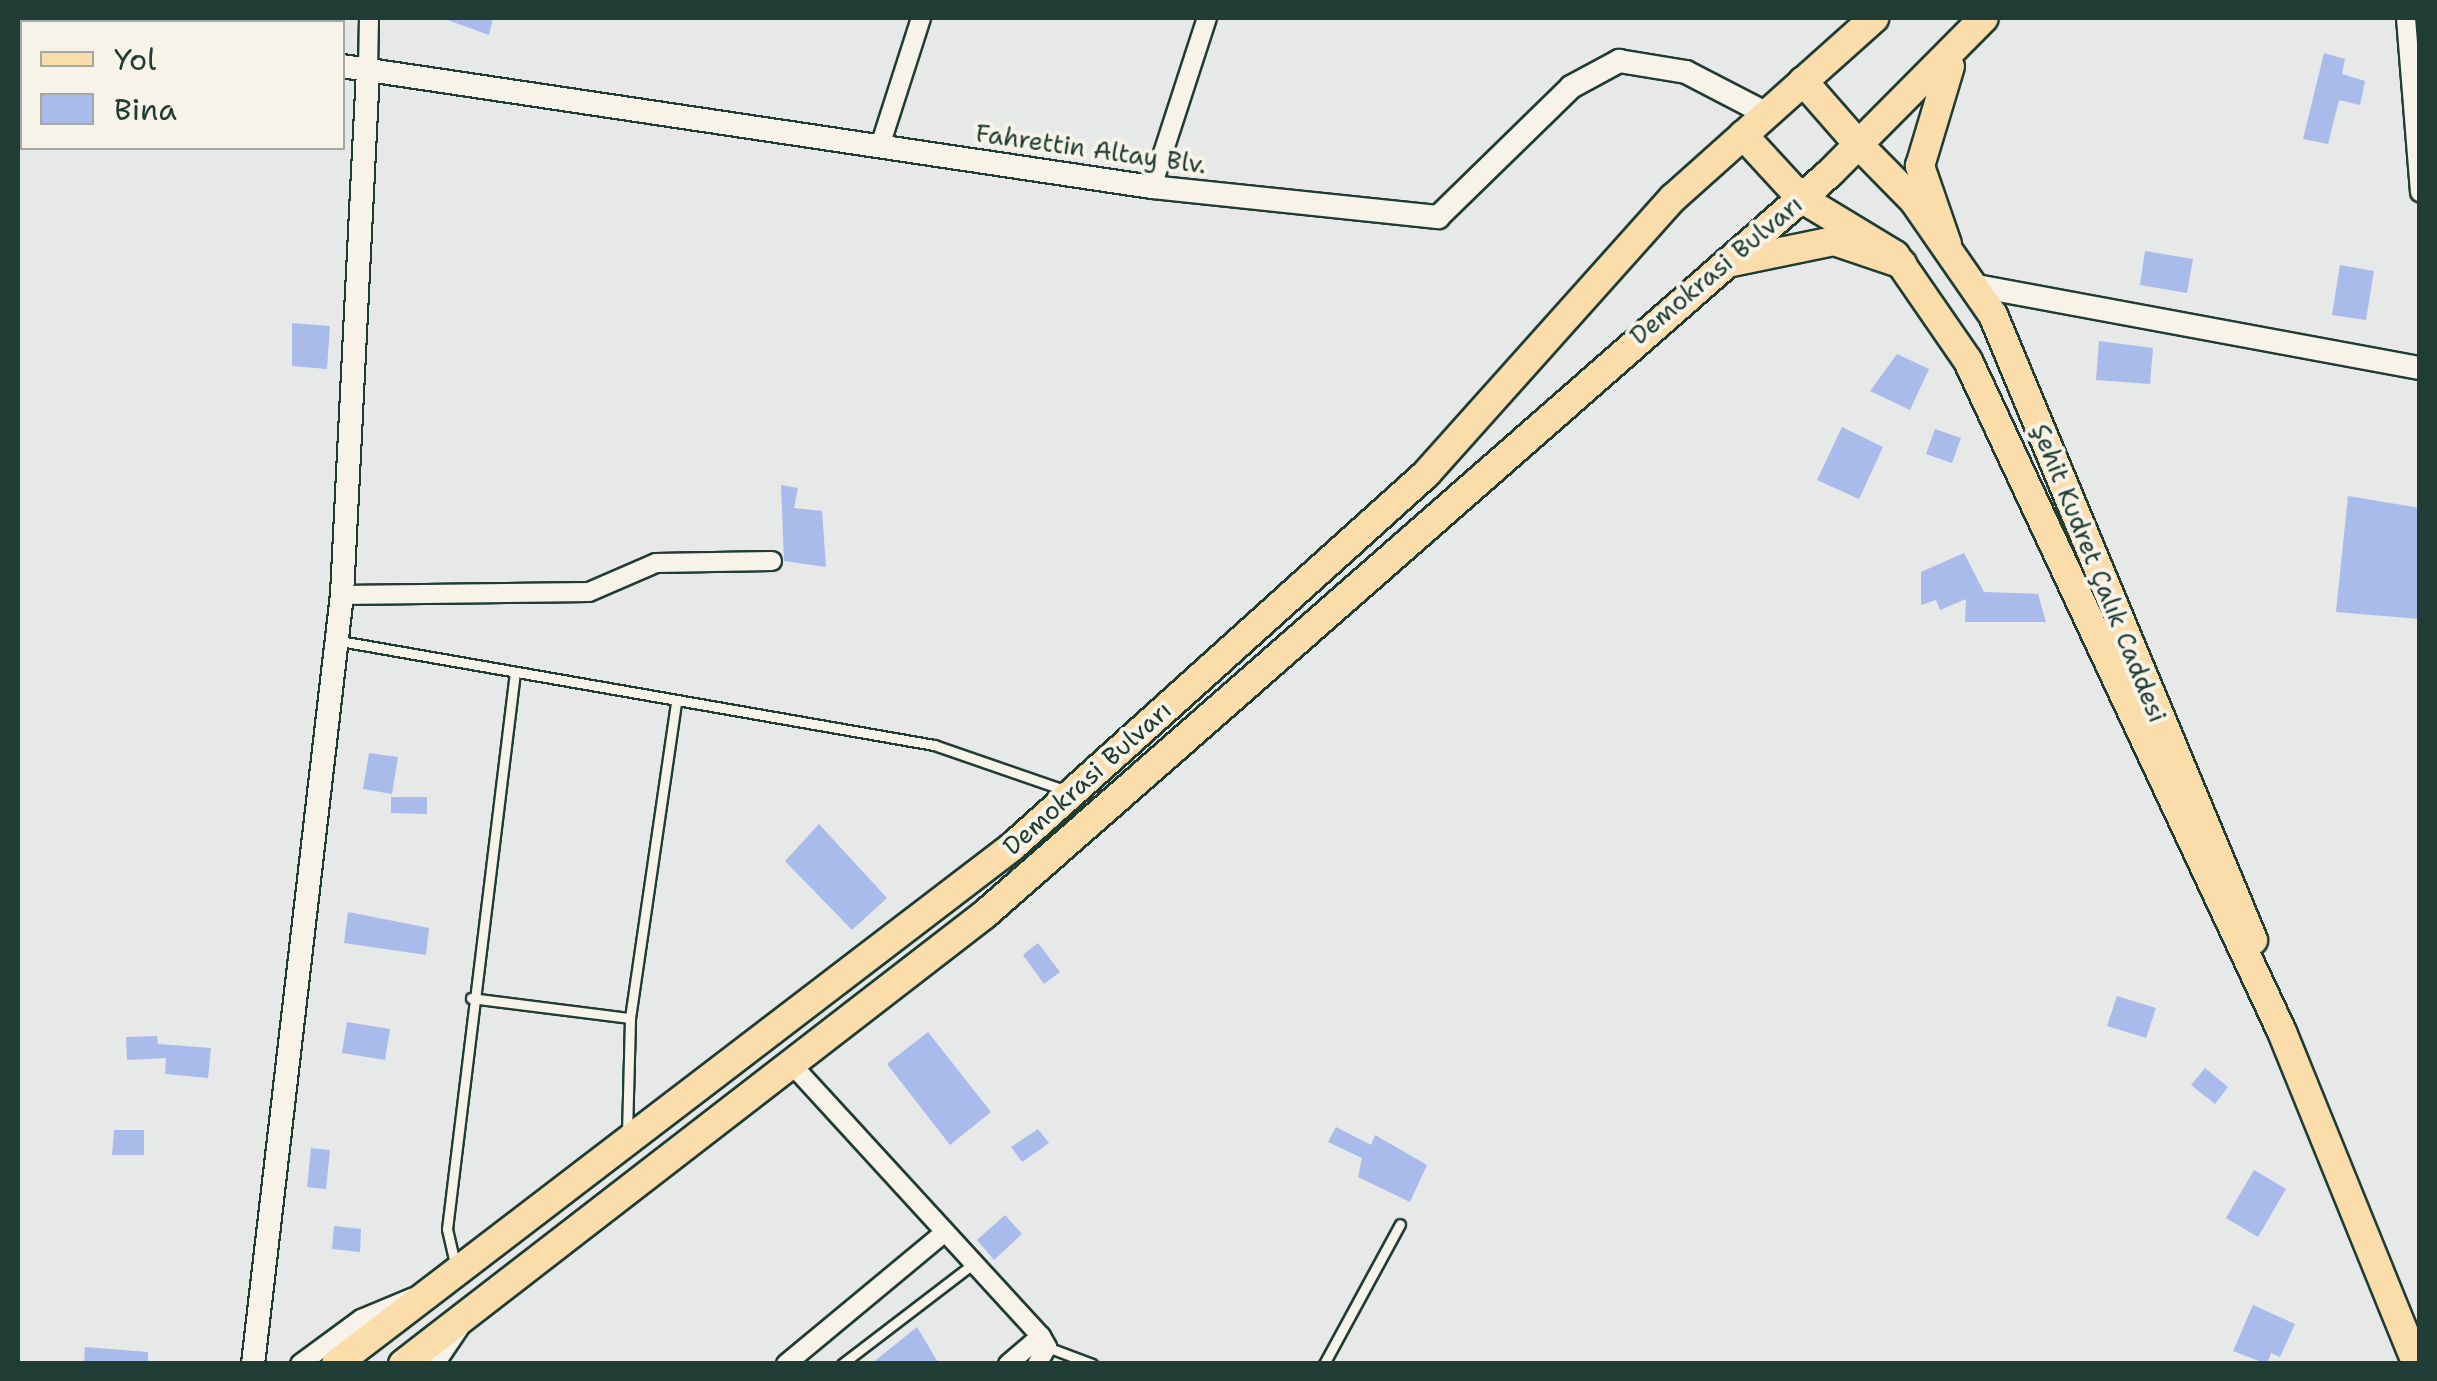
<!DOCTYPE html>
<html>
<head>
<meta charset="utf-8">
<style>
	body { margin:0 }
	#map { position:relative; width:2437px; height:1381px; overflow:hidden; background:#e7e8e8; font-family:"Shantell Sans",sans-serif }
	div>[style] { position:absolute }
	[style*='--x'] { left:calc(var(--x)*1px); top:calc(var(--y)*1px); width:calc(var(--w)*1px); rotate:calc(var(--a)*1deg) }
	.building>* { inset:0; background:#a9bbea }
	.roads { filter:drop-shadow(2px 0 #1f3d34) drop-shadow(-2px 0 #1f3d34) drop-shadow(0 2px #1f3d34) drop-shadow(0 -2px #1f3d34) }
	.service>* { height:9px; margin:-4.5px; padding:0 4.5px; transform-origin:4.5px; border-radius:4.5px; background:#f7f3e8 }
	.minor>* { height:18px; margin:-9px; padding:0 9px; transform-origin:9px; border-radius:9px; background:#f7f3e8 }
	.tertiary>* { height:22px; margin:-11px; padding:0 11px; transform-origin:11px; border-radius:11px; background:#f7f3e8 }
	.primary>* { height:28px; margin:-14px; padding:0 14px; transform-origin:14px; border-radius:14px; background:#fbdcab }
	.trunk>* { height:28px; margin:-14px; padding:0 14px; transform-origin:14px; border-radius:14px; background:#fbdcab }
	span { translate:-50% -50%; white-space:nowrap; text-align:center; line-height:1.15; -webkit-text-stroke:8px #f7f3e8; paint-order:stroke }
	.street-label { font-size:25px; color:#1f3d34 }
	.frame { position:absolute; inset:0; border:20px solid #1f3d34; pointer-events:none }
	.legend { position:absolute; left:20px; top:20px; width:325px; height:130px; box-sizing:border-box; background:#f7f3e8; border:2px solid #a1aaa0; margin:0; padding:12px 18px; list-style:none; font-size:30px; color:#1f3d34 }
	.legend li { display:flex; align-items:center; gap:20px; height:50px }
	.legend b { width:50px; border:2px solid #a1aaa0 }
</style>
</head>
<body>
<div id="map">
	<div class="building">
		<div style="clip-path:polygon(442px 18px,493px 18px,489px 35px)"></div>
		<div style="clip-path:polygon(2324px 53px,2345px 59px,2342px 74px,2365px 81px,2360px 105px,2339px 100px,2328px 144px,2303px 139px)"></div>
		<div style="clip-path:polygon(2145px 251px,2193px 259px,2187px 293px,2140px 285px)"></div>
		<div style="clip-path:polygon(2340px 265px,2374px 271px,2366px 320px,2332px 315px)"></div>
		<div style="clip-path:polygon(292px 323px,330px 326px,327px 369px,292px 366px)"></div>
		<div style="clip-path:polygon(2099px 341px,2153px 348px,2150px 384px,2096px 380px)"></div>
		<div style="clip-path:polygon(1897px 354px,1929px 369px,1910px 410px,1870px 391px)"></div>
		<div style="clip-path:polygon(1842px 427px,1883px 447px,1859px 499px,1817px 480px)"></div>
		<div style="clip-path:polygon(1935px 429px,1961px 438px,1952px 463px,1926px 454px)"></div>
		<div style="clip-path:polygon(781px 485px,798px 488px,794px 508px,822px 511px,826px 567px,784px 561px)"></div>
		<div style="clip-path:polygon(2348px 496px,2420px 508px,2420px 619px,2336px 612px)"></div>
		<div style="clip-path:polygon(1964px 553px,1984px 592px,2038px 594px,2046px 622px,1965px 622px,1966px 599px,1940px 610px,1936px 600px,1921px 605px,1921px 572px)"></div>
		<div style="clip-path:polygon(369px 753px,398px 757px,392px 794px,363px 789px)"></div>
		<div style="clip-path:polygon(391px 797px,427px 797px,427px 814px,391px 813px)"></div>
		<div style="clip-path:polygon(819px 824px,887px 898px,852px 930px,785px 861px)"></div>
		<div style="clip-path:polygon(348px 912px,429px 928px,426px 955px,344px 943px)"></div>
		<div style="clip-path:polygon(1038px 943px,1060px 972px,1044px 984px,1023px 955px)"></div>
		<div style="clip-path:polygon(2117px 996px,2156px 1008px,2146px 1038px,2107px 1026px)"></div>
		<div style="clip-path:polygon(347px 1022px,390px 1029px,385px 1060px,342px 1053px)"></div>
		<div style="clip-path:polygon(928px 1032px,991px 1112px,950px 1145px,887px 1064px)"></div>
		<div style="clip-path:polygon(157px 1036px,158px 1044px,211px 1048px,208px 1078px,165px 1074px,166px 1058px,127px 1060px,126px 1037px)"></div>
		<div style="clip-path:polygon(2205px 1068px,2228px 1087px,2215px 1104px,2191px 1085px)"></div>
		<div style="clip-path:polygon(1336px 1127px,1371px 1145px,1375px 1135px,1427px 1165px,1410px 1202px,1358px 1177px,1362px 1158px,1328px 1142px)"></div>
		<div style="clip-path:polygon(1038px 1129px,1049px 1143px,1022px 1162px,1011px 1147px)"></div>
		<div style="clip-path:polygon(114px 1130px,144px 1130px,144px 1155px,112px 1155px)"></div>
		<div style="clip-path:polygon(311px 1148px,330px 1150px,326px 1189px,307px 1187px)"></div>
		<div style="clip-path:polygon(2254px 1170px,2286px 1189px,2258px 1237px,2226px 1218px)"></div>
		<div style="clip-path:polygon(1005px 1215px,1022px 1234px,994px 1260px,977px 1240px)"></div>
		<div style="clip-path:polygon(334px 1226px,361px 1229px,360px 1252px,332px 1249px)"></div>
		<div style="clip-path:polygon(2253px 1305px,2295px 1324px,2280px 1357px,2271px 1353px,2267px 1364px,2233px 1351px)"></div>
		<div style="clip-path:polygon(917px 1327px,939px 1364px,871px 1364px)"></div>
		<div style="clip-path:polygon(85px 1347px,148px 1352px,148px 1364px,84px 1364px)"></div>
	</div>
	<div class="roads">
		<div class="service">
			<div style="--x:340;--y:641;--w:603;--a:9.93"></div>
			<div style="--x:934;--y:745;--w:141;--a:19.1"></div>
			<div style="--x:471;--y:998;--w:160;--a:7.2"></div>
			<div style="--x:627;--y:1134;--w:116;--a:-88.5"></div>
			<div style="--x:630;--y:1018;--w:320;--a:-81.7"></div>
			<div style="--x:456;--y:1268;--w:40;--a:-103"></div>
			<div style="--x:447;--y:1229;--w:561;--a:-83.04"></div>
			<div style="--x:1047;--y:1347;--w:48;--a:20.7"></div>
			<div style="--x:842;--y:1364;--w:165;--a:-37.4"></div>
			<div style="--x:1324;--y:1364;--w:159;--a:-61.5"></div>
		</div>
		<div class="minor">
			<div style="--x:2406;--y:18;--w:175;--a:85.4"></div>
			<div style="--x:245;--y:22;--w:4;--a:-90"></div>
			<div style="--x:368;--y:70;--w:52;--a:-88.9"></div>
			<div style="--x:880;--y:146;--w:134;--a:-72.2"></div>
			<div style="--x:1152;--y:187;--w:178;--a:-72"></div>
			<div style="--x:342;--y:595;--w:247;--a:-0.7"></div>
			<div style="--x:589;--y:592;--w:73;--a:-23.4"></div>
			<div style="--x:656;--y:563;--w:116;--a:-1"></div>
			<div style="--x:796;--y:1069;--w:362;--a:47.5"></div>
			<div style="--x:1041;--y:1336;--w:13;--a:61"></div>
			<div style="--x:1047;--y:1347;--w:20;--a:120"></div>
			<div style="--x:300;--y:1364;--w:76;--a:-36.4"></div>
			<div style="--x:361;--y:1319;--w:57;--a:-22.5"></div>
			<div style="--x:435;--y:1364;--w:45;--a:-56"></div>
			<div style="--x:786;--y:1364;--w:205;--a:-39.7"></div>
			<div style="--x:1008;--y:1364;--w:43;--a:-40.3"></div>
		</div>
		<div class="tertiary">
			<div style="--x:64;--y:18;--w:29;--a:8"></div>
			<div style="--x:342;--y:66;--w:819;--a:8.5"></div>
			<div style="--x:1152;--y:187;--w:288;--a:6"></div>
			<div style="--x:1438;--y:217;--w:186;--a:-44.3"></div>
			<div style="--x:1571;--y:87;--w:55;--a:-28.4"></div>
			<div style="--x:1619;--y:61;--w:68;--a:9.3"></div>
			<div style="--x:1686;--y:72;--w:91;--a:27.4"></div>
			<div style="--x:1977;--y:286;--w:451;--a:10.5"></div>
			<div style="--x:253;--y:1364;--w:774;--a:-83.4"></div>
			<div style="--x:342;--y:595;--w:526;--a:-87.16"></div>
		</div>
		<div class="primary">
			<div style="--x:1860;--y:146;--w:77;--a:45.5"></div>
			<div style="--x:1914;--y:201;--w:139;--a:55.3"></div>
			<div style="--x:1993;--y:315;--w:677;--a:67.41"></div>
			<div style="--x:1801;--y:198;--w:110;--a:31.2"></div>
			<div style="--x:1895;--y:255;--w:129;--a:55.4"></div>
			<div style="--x:1968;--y:361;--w:741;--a:64.92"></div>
			<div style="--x:2282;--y:1032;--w:358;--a:67.9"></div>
		</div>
		<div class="trunk">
			<div style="--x:1803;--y:81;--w:86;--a:48.8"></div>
			<div style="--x:1743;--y:135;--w:86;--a:47.4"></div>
			<div style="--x:1947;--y:244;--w:83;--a:-109.1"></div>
			<div style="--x:1920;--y:166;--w:104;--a:-73.3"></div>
			<div style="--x:1727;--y:263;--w:109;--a:-11.6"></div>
			<div style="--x:1834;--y:241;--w:72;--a:18.7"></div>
			<div style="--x:336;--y:1364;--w:852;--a:-37.42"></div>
			<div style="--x:1013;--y:846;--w:556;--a:-42.01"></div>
			<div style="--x:1426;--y:474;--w:370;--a:-48.2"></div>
			<div style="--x:1673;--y:198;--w:270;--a:-41.8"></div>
			<div style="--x:403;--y:1364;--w:736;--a:-37.71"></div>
			<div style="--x:985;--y:914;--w:1124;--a:-41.25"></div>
			<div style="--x:1830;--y:173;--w:218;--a:-45.2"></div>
		</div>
	</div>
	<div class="street-label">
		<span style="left:1091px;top:149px;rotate:8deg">Fahrettin Altay Blv.</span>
		<span style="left:1716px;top:270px;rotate:-40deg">Demokrasi Bulvarı</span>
		<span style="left:2099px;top:573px;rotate:68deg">Şehit Kudret Çalık Caddesi</span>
		<span style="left:1087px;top:778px;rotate:-42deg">Demokrasi Bulvarı</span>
	</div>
	<div class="frame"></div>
	<ul class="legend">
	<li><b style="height:12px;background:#fbdcab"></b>Yol</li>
	<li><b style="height:28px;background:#a9bbea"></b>Bina</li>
	</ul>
</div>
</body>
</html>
